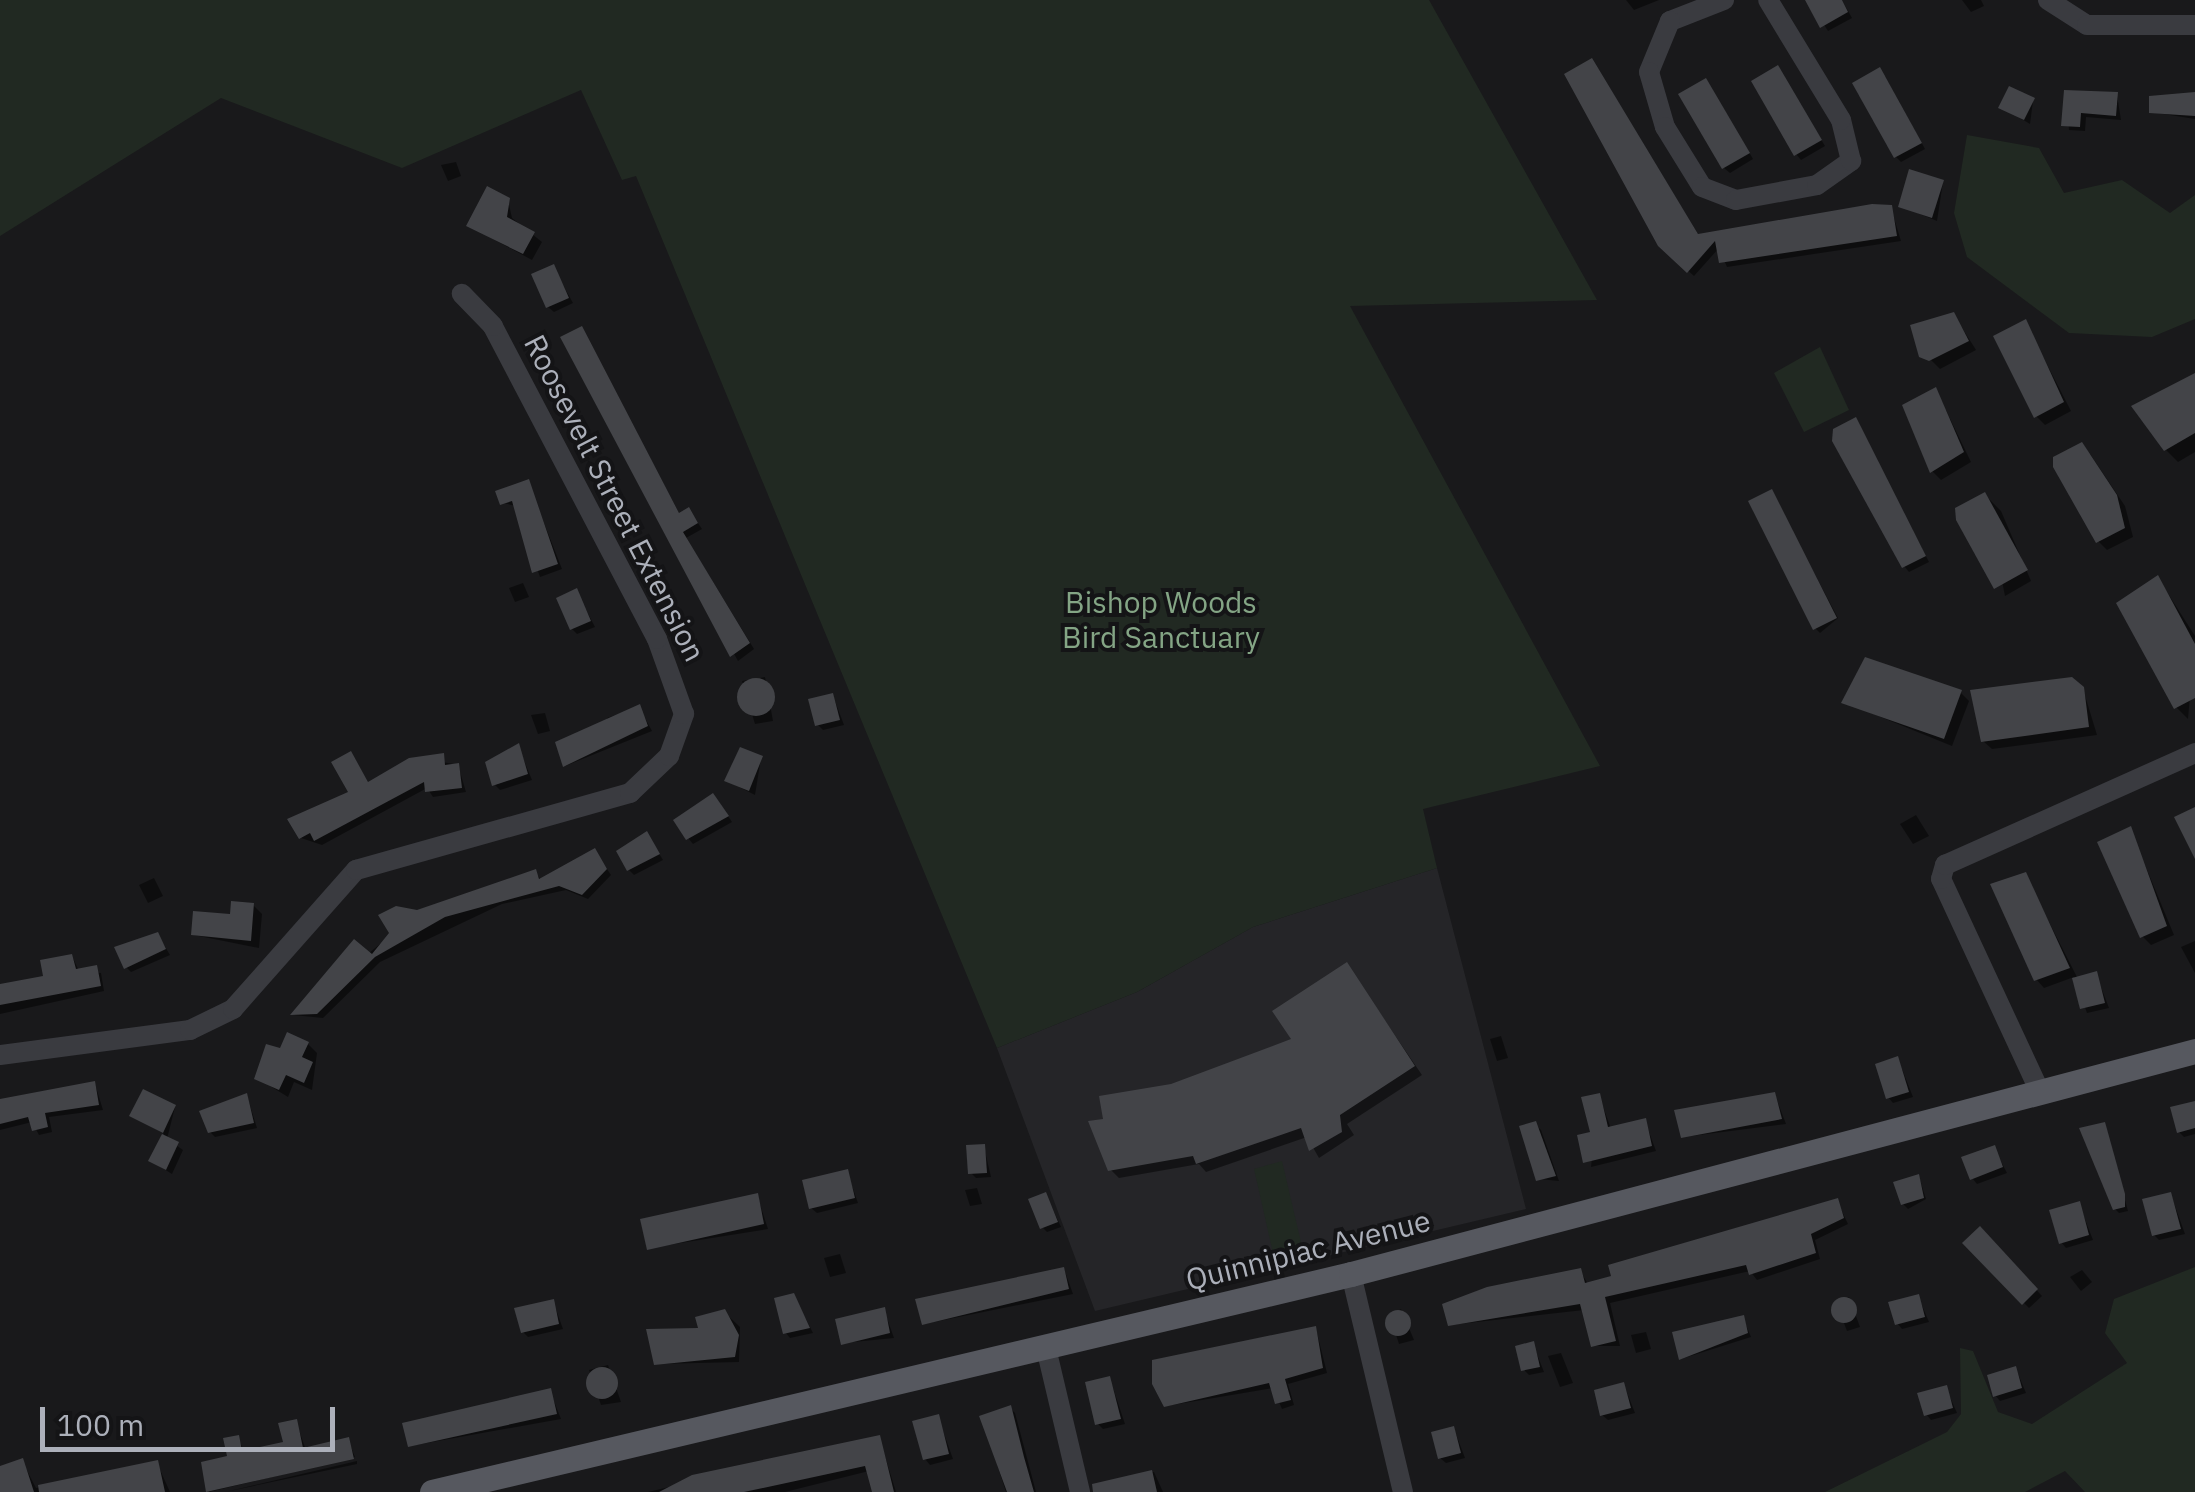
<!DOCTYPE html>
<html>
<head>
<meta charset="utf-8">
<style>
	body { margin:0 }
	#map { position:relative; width:2195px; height:1492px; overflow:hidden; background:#19191b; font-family:"IBM Plex Sans",sans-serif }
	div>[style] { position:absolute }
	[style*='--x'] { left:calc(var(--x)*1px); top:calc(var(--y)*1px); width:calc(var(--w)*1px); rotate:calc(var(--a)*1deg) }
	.built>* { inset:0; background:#252528 }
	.green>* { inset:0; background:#212922 }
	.shadow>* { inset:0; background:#0007 }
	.building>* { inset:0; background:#434448 }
	.round { border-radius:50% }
	.minor>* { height:20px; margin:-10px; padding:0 10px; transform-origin:10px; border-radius:10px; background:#3a3b40 }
	.major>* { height:25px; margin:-12.5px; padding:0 12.5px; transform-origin:12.5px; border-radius:12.5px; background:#56585f }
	span { translate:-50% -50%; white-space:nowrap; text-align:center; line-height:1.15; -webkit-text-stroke:8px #141416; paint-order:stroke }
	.street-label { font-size:30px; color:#acb0ba }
	.park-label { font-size:30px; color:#84a585 }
	.scale { position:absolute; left:40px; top:1407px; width:295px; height:45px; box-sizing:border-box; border:5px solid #acb0ba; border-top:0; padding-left:12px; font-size:30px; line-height:35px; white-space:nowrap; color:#acb0ba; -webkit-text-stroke:8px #141416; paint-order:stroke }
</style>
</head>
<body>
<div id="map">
	<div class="built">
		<div style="clip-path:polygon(1437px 868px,1526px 1209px,1095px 1311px,997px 1048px,1137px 992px,1253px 927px)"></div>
	</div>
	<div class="green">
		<div style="clip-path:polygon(0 0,1429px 0,1597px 300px,1350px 306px,1600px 766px,1423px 809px,1437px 868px,1253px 927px,1137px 992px,997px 1048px,636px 176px,622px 180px,581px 90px,402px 168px,221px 98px,0 236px)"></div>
		<div style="clip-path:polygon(1967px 135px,2039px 148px,2064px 193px,2122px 180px,2170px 213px,2195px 195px,2195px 319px,2152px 337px,2069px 333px,1967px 257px,1954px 213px)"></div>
		<div style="clip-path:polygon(1820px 347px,1849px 410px,1804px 432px,1774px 373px)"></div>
		<div style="clip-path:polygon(1282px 1161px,1304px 1255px,1275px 1262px,1254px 1169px)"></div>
		<div style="clip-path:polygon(2195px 1267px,2195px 1492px,2085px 1492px,2065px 1471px,2025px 1492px,1825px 1492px,1947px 1432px,1961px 1414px,1960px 1348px,1973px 1351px,1998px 1412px,2032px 1424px,2127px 1363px,2105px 1333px,2114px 1299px)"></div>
	</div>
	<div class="shadow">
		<div style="clip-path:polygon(1626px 0,1659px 0,1634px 10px)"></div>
		<div style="clip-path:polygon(1808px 0,1842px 0,1852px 18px,1828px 31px)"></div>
		<div style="clip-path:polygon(1962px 0,1981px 0,1984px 6px,1971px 12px)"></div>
		<div style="clip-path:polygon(1596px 66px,1699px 236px,1891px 208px,1901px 241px,1727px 267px,1719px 248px,1694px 276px,1660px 245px)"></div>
		<div style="clip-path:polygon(1778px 68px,1825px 146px,1801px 160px,1796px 154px)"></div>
		<div style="clip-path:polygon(1885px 76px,1925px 149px,1901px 162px,1896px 157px)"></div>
		<div style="clip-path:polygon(1710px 86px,1753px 159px,1730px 173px,1724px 168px)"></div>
		<div style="clip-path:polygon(2066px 93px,2117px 95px,2121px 120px,2086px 117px,2085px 131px,2069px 130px)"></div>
		<div style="clip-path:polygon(2195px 95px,2195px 119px,2151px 112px)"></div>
		<div style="clip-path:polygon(2033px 101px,2030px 124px,2002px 107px)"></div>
		<div style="clip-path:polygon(456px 162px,461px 176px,448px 181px,441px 165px)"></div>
		<div style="clip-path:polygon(1943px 182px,1937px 221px,1901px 206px)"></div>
		<div style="clip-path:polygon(508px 200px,512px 218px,542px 242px,532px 260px,469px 226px)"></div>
		<div style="clip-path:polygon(553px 267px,573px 303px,554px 312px,548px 307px)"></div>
		<div style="clip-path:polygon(1954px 315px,1976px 350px,1940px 369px,1931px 360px)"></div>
		<div style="clip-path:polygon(2025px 322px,2071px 411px,2045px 425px,2036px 416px)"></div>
		<div style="clip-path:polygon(582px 329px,680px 515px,689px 510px,702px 529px,686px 538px,754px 649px,738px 661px,563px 338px)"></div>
		<div style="clip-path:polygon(1936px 390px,1971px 462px,1941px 480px,1932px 471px)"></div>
		<div style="clip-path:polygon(2195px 400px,2195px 452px,2178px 462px,2166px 450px)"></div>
		<div style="clip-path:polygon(1855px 420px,1929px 562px,1909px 572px,1904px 566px)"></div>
		<div style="clip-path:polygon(2090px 454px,2125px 506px,2133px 537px,2107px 550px,2098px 541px)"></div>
		<div style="clip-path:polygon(528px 482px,562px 569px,540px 577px,516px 506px,503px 503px)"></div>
		<div style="clip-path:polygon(1771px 492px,1838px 618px,1820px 633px,1815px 628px)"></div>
		<div style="clip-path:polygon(1985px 495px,2001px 511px,2031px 581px,2005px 596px)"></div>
		<div style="clip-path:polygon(2158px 578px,2195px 636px,2188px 719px,2176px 707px)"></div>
		<div style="clip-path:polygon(523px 583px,529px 597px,515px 602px,509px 588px)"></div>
		<div style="clip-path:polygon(576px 591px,595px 627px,577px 634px,572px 629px)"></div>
		<div style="clip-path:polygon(765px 677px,773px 721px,755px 724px,742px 681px)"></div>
		<div style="clip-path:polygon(2083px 689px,2097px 735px,1992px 749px,1983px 741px)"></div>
		<div style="clip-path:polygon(1960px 692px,1969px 701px,1952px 746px,1844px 702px)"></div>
		<div style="clip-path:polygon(833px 696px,844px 725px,823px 730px,817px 724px)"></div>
		<div style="clip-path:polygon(639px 707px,652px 731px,565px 766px,610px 727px,607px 718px)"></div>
		<div style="clip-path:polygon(545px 713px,550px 731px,538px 734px,531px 715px)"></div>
		<div style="clip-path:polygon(518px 746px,532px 780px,500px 790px,494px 784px)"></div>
		<div style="clip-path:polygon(422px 758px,458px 765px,466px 792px,433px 797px,427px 788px,322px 845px,301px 838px,351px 793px,355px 759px,369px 784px)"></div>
		<div style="clip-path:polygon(761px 758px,755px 795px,727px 781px)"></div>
		<div style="clip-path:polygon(718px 801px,732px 822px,693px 844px,688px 838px)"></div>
		<div style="clip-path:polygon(1916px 815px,1929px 836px,1913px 844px,1900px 824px)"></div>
		<div style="clip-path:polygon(2130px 829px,2174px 935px,2151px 945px,2142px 936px)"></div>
		<div style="clip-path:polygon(647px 834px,663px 860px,634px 875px,629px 870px)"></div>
		<div style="clip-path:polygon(595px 851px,611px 875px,588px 899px,566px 890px,502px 904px,380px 962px,323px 1018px,293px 1015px,418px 913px,535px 872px,542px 881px)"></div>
		<div style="clip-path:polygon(2025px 875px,2078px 979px,2096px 974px,2109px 1008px,2087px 1013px,2074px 977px,2044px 988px,2036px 979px)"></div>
		<div style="clip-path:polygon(154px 878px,163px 896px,148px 903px,139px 885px)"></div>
		<div style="clip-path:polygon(253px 905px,262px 914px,259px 948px,194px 935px)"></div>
		<div style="clip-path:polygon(158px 935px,170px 955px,131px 972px,126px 967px)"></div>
		<div style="clip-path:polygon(2195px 941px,2195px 973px,2181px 947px)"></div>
		<div style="clip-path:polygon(72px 956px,79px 971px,101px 973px,104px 991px,0 1014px,0 986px,46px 978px)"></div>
		<div style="clip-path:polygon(1347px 965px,1422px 1075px,1347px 1124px,1354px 1135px,1319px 1158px,1307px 1137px,1206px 1172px,1199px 1164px,1119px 1178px,1110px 1169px,1105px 1121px,1295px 1040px)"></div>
		<div style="clip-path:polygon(1501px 1036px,1508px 1058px,1497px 1061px,1490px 1039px)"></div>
		<div style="clip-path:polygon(308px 1044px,317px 1053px,312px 1090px,294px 1082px,288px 1097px,257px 1078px,281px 1052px)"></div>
		<div style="clip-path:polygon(1898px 1059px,1913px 1097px,1893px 1103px,1888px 1097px)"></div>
		<div style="clip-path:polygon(95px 1084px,103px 1110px,49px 1117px,52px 1132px,39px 1135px,32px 1122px,0 1130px,0 1102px)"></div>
		<div style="clip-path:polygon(1599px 1095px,1611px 1129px,1645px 1121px,1656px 1151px,1591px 1167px)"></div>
		<div style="clip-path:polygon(1775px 1095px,1786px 1124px,1683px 1137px)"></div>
		<div style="clip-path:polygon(247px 1096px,257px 1128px,215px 1137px,210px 1132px)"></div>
		<div style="clip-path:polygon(2195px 1103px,2195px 1134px,2184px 1137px,2179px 1132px)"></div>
		<div style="clip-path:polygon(175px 1107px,167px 1139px,183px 1150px,172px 1174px,151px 1161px,164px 1134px,132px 1115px)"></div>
		<div style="clip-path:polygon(1535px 1124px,1541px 1130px,1559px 1181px,1539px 1179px)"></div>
		<div style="clip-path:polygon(2104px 1125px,2128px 1211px,2119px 1213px,2115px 1209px)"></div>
		<div style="clip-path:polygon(984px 1147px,991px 1177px,976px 1178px,971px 1173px)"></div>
		<div style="clip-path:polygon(1994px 1148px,2007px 1173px,1977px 1184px,1972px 1178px)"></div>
		<div style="clip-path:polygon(847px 1172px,858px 1203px,817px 1213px,811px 1208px)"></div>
		<div style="clip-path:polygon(1919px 1177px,1926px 1199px,1908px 1209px,1903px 1204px)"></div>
		<div style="clip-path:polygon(965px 1190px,977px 1188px,982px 1204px,970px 1206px)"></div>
		<div style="clip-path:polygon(757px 1195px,768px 1229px,649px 1248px)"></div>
		<div style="clip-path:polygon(1046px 1195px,1061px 1227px,1047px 1232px,1042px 1227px)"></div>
		<div style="clip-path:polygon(2171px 1195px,2185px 1234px,2159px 1240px,2154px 1235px)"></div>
		<div style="clip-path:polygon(1837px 1201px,1848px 1224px,1815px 1240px,1820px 1259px,1757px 1280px,1750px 1271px,1610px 1303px,1620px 1346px,1593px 1346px,1584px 1310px,1450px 1325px,1580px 1271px,1588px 1284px)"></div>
		<div style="clip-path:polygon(2079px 1204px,2093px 1240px,2066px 1248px,2061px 1242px)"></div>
		<div style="clip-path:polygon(1980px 1229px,2042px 1296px,2029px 1308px,1965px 1243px)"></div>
		<div style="clip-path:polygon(840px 1254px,846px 1273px,830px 1277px,824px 1258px)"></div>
		<div style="clip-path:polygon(1064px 1269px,1073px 1294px,924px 1324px)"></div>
		<div style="clip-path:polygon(2082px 1270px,2092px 1282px,2081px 1291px,2070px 1277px)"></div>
		<div style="clip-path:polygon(794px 1296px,813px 1333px,790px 1338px,785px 1332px)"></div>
		<div style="clip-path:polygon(1918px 1296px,1929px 1322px,1902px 1329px,1897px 1323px)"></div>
		<div style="clip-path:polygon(1849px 1297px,1860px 1327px,1847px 1331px,1835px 1300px)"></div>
		<div style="clip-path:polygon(553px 1301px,563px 1329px,528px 1337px,523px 1332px)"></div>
		<div style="clip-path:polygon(1401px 1309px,1414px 1340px,1399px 1344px,1390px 1316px)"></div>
		<div style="clip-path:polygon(884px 1310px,894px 1338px,843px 1343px)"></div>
		<div style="clip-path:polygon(724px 1312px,740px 1327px,739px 1362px,657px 1364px)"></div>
		<div style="clip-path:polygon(1743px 1318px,1751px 1337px,1681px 1359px)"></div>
		<div style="clip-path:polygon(1316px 1329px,1327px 1373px,1288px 1384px,1294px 1405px,1282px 1409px,1273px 1388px,1166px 1406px)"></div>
		<div style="clip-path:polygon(1646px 1332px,1651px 1349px,1636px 1353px,1631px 1335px)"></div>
		<div style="clip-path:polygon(1533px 1344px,1544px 1372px,1529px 1375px,1524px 1370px)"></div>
		<div style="clip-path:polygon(1561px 1353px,1573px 1383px,1560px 1387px,1548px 1356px)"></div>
		<div style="clip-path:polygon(608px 1365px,621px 1402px,601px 1405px,589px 1370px)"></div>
		<div style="clip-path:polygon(2016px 1369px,2026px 1393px,2000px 1401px,1995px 1395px)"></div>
		<div style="clip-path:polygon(1110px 1379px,1125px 1424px,1103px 1429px,1098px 1424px)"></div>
		<div style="clip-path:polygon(1624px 1385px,1635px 1413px,1608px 1420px,1602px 1415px)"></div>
		<div style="clip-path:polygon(1946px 1388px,1957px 1413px,1931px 1420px,1926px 1414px)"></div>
		<div style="clip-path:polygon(550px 1391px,561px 1419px,410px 1446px)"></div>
		<div style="clip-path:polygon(1010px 1408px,1015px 1413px,1036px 1492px,1006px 1492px,982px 1418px)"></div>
		<div style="clip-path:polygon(938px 1417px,953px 1459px,930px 1465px,925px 1459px)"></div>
		<div style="clip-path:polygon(296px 1422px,306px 1450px,348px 1440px,355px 1457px,209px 1492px,204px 1464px,230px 1458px,238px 1438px,245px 1453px,286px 1444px)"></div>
		<div style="clip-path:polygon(1454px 1429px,1465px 1458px,1446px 1463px,1440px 1458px)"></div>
		<div style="clip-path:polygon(879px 1437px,896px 1492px,874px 1492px,869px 1471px,785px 1492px,648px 1492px)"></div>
		<div style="clip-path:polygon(22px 1461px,36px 1488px,157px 1463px,170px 1492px,0 1492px,0 1469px)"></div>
		<div style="clip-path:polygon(357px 1461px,357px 1464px,225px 1492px)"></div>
		<div style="clip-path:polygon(1154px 1472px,1163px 1492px,1115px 1492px,1111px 1482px)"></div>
	</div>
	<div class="building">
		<div style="clip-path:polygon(1805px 0,1842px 0,1848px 12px,1820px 28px)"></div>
		<div style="clip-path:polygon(1592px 58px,1698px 234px,1872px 204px,1892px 205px,1897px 236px,1719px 263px,1715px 241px,1687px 273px,1658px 246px,1564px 74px)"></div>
		<div style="clip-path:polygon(1778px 65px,1822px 140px,1794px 156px,1751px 81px)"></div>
		<div style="clip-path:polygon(1880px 67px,1922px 143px,1894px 158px,1852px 83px)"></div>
		<div style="clip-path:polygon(1706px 78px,1750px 153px,1722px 169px,1678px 94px)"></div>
		<div style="clip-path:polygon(2009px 86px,2035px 98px,2024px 120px,1998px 108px)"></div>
		<div style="clip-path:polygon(2064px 90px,2118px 92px,2116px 116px,2081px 113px,2080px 127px,2061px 126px)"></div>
		<div style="clip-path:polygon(2195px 92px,2195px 116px,2149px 113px,2149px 96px)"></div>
		<div style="clip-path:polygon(1909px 169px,1944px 180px,1932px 218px,1898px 207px)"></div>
		<div style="clip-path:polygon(487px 186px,510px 198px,507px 217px,535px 232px,523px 254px,466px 226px)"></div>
		<div style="clip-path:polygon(554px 264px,569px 298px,546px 308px,531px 274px)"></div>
		<div style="clip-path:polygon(1954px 312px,1969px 341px,1929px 361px,1919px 357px,1910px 325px)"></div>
		<div style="clip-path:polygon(2026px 319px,2064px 402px,2034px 418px,1993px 336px)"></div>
		<div style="clip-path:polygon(582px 326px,679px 513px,689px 507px,698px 523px,683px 532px,750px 643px,730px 657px,560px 337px)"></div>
		<div style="clip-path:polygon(2195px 373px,2195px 433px,2164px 451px,2131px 406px)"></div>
		<div style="clip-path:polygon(1936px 387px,1964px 452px,1930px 473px,1902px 405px)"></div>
		<div style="clip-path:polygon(1856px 417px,1926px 556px,1902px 568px,1832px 441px,1833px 429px)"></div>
		<div style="clip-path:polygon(2082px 442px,2117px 495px,2125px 528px,2096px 543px,2053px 467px,2053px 457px)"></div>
		<div style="clip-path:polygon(529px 479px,558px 564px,532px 573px,512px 501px,500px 505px,495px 491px)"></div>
		<div style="clip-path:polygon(1772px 489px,1837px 618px,1813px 630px,1748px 501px)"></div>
		<div style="clip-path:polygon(1985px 492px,2028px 570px,1994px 589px,1956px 520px,1955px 508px)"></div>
		<div style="clip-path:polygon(2158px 575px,2195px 644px,2195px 698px,2174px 709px,2116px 603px)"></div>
		<div style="clip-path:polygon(577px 588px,591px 621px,570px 630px,556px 598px)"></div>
		<div style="clip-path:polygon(1865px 657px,1962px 690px,1944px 739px,1841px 703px)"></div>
		<div style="clip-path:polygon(2072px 677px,2084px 687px,2089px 727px,1981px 742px,1970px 690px)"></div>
		<div class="round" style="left:737px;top:678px;width:38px;height:38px"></div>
		<div style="clip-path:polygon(833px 693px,840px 720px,815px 726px,808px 699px)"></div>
		<div style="clip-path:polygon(640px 704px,648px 726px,563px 767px,555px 742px)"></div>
		<div style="clip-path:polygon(519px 743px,528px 774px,492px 786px,485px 762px)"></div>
		<div style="clip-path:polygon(740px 747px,763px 756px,749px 791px,724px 781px)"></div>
		<div style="clip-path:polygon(351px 751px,368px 782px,409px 758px,444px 753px,445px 765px,459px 763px,462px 788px,425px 792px,424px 782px,314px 841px,310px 833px,299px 839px,287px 819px,348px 792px,331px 762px)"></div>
		<div style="clip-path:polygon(713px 793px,729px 816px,686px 840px,673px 820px)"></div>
		<div style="clip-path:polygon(2195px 807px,2195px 859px,2174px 817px)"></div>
		<div style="clip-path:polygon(2131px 826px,2167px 926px,2140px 938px,2097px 842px)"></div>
		<div style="clip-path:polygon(647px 831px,660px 854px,627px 871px,616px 851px)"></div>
		<div style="clip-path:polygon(595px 848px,607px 869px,582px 895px,559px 886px,445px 917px,375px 957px,317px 1014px,290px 1015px,354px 939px,372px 954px,389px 933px,378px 915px,396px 906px,417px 910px,536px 869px,539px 879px)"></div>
		<div style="clip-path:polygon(2026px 872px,2070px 968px,2034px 981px,1990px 884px)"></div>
		<div style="clip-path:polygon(231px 901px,254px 903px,251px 941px,191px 935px,193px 911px,230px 914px)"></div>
		<div style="clip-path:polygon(158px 932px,166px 949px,124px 969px,114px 947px)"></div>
		<div style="clip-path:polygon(72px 954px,76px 969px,97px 965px,101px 986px,0 1005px,0 984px,43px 976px,40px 960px)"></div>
		<div style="clip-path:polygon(1347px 962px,1415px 1066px,1340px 1115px,1342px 1132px,1309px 1151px,1301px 1128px,1196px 1164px,1193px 1156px,1108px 1171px,1088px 1121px,1103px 1119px,1099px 1096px,1171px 1084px,1291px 1039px,1272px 1011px)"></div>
		<div style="clip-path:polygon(2097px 971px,2105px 1003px,2080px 1009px,2072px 978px)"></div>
		<div style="clip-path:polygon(287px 1032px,309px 1042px,302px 1057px,313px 1062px,304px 1083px,286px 1075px,279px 1090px,254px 1079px,266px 1044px,280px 1048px)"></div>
		<div style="clip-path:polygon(1898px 1056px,1909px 1092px,1886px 1099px,1875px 1064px)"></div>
		<div style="clip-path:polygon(95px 1081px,99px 1105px,45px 1113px,48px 1127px,32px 1131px,28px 1117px,0 1124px,0 1099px)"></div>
		<div style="clip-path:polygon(143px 1089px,176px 1105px,163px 1133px,129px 1116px)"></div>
		<div style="clip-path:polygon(1775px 1092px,1782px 1119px,1681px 1138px,1674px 1110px)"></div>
		<div style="clip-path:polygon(247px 1093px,254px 1123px,208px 1133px,199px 1111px)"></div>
		<div style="clip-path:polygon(1600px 1093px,1608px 1127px,1646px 1118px,1652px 1146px,1583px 1163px,1577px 1135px,1590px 1132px,1581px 1097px)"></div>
		<div style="clip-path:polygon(2195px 1101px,2195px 1128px,2177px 1133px,2170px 1107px)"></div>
		<div style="clip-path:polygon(1536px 1121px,1556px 1176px,1536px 1181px,1519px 1126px)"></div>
		<div style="clip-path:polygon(2105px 1122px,2125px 1194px,2125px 1207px,2113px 1210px,2079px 1128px)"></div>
		<div style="clip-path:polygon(162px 1134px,179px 1142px,166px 1170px,148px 1161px)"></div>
		<div style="clip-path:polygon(985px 1144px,987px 1173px,968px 1174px,966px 1145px)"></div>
		<div style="clip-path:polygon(1995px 1145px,2003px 1167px,1970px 1180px,1961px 1157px)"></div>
		<div style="clip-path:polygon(848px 1169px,855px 1198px,809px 1209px,802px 1180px)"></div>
		<div style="clip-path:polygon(1919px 1174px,1924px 1198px,1901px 1205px,1893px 1182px)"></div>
		<div style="clip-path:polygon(1046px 1192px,1058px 1222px,1040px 1229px,1028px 1199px)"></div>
		<div style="clip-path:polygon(2171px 1192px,2181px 1229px,2152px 1236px,2142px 1199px)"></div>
		<div style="clip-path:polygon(758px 1193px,764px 1224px,647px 1250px,640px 1219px)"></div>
		<div style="clip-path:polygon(1838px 1198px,1844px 1218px,1811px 1234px,1816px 1253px,1749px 1275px,1746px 1265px,1605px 1297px,1616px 1341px,1591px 1347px,1580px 1304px,1448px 1326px,1442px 1304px,1487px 1287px,1581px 1268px,1585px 1283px,1611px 1276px,1608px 1265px)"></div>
		<div style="clip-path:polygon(2080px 1201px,2089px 1235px,2059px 1244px,2049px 1210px)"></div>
		<div style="clip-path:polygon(1980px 1226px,2038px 1289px,2022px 1305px,1962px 1243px)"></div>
		<div style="clip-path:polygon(1064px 1267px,1069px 1289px,922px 1325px,915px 1299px)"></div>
		<div style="clip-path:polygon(794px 1293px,810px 1328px,783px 1334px,774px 1298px)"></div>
		<div style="clip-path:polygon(1919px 1294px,1925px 1317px,1895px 1325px,1888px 1302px)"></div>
		<div class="round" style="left:1831px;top:1297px;width:26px;height:26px"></div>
		<div style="clip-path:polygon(554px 1299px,559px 1324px,521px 1333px,514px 1308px)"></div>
		<div style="clip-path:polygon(885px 1307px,890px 1333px,841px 1345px,835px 1319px)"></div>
		<div style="clip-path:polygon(725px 1309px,739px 1335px,735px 1357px,654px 1365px,646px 1329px,698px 1328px,695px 1317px)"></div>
		<div class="round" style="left:1385px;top:1310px;width:26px;height:26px"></div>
		<div style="clip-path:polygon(1744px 1315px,1748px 1333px,1679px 1360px,1672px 1332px)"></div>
		<div style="clip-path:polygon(1316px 1326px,1323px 1368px,1285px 1379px,1291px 1400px,1275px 1404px,1269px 1383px,1164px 1407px,1152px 1384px,1152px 1360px)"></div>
		<div style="clip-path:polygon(1534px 1341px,1540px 1367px,1521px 1371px,1515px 1346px)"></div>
		<div style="clip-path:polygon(2016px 1366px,2022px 1388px,1993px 1397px,1987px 1375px)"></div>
		<div class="round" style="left:586px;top:1367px;width:32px;height:32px"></div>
		<div style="clip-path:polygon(1110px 1376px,1121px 1419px,1095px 1425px,1085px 1382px)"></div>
		<div style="clip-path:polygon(1624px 1382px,1631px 1408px,1600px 1416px,1594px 1390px)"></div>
		<div style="clip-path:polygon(1947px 1385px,1953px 1408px,1924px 1416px,1917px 1393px)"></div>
		<div style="clip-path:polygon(551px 1388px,557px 1414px,408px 1447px,402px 1423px)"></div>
		<div style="clip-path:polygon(1011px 1405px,1024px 1457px,1034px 1492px,1007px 1492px,979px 1416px)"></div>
		<div style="clip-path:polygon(939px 1414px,949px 1454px,923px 1460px,912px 1421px)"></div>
		<div style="clip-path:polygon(297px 1419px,303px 1448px,349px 1437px,354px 1459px,206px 1492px,201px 1462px,227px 1456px,223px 1438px,239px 1435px,242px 1451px,283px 1442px,278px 1423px)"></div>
		<div style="clip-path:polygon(1454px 1426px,1461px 1453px,1438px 1459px,1431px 1432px)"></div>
		<div style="clip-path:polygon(880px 1435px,894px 1492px,872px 1492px,865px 1466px,744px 1492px,659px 1492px,692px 1475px)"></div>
		<div style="clip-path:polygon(23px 1458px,34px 1492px,0 1492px,0 1466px)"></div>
		<div style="clip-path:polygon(158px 1460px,165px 1492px,39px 1492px,38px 1485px)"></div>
		<div style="clip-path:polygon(1152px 1470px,1157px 1492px,1093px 1492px,1092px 1484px)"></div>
	</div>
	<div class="minor">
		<div style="--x:1724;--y:0;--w:58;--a:158.7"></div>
		<div style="--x:1670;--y:21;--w:55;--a:112.4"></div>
		<div style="--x:1649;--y:72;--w:57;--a:73.8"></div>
		<div style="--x:1665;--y:127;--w:70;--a:58.3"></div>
		<div style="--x:1702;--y:187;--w:36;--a:21"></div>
		<div style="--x:1736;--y:200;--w:82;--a:-10.5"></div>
		<div style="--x:1817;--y:185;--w:42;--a:-35.2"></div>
		<div style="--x:1851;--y:161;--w:42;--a:-103.7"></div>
		<div style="--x:1841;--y:120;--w:140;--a:-121.3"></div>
		<div style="--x:2048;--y:0;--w:46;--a:32.7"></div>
		<div style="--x:2087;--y:25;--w:108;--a:0"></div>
		<div style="--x:0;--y:1055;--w:192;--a:-7.5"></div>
		<div style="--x:190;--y:1030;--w:48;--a:-26"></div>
		<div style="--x:233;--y:1009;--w:186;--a:-48.5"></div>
		<div style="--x:356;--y:870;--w:285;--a:-15.7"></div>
		<div style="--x:630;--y:793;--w:54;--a:-43.5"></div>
		<div style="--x:669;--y:756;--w:45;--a:-70.3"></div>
		<div style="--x:684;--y:714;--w:80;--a:-109.8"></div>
		<div style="--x:657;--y:639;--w:353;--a:-117.7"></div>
		<div style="--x:493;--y:326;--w:45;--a:-134.1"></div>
		<div style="--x:2040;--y:1092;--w:235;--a:-114.9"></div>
		<div style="--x:1941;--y:879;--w:15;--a:-74"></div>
		<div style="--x:1945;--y:865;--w:274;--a:-24.1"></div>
		<div style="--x:1351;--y:1274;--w:224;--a:76.6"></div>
		<div style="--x:1046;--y:1348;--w:148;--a:76.7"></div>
	</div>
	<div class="major">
		<div style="--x:432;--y:1492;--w:945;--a:-13.34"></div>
		<div style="--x:1351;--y:1274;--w:873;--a:-14.8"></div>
	</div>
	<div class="street-label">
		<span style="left:615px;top:498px;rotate:63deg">Roosevelt Street Extension</span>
		<span style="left:1308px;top:1250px;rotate:-14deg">Quinnipiac Avenue</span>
	</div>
	<div class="park-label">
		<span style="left:1161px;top:619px">Bishop Woods<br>Bird Sanctuary</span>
	</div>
	<div class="scale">100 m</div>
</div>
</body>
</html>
